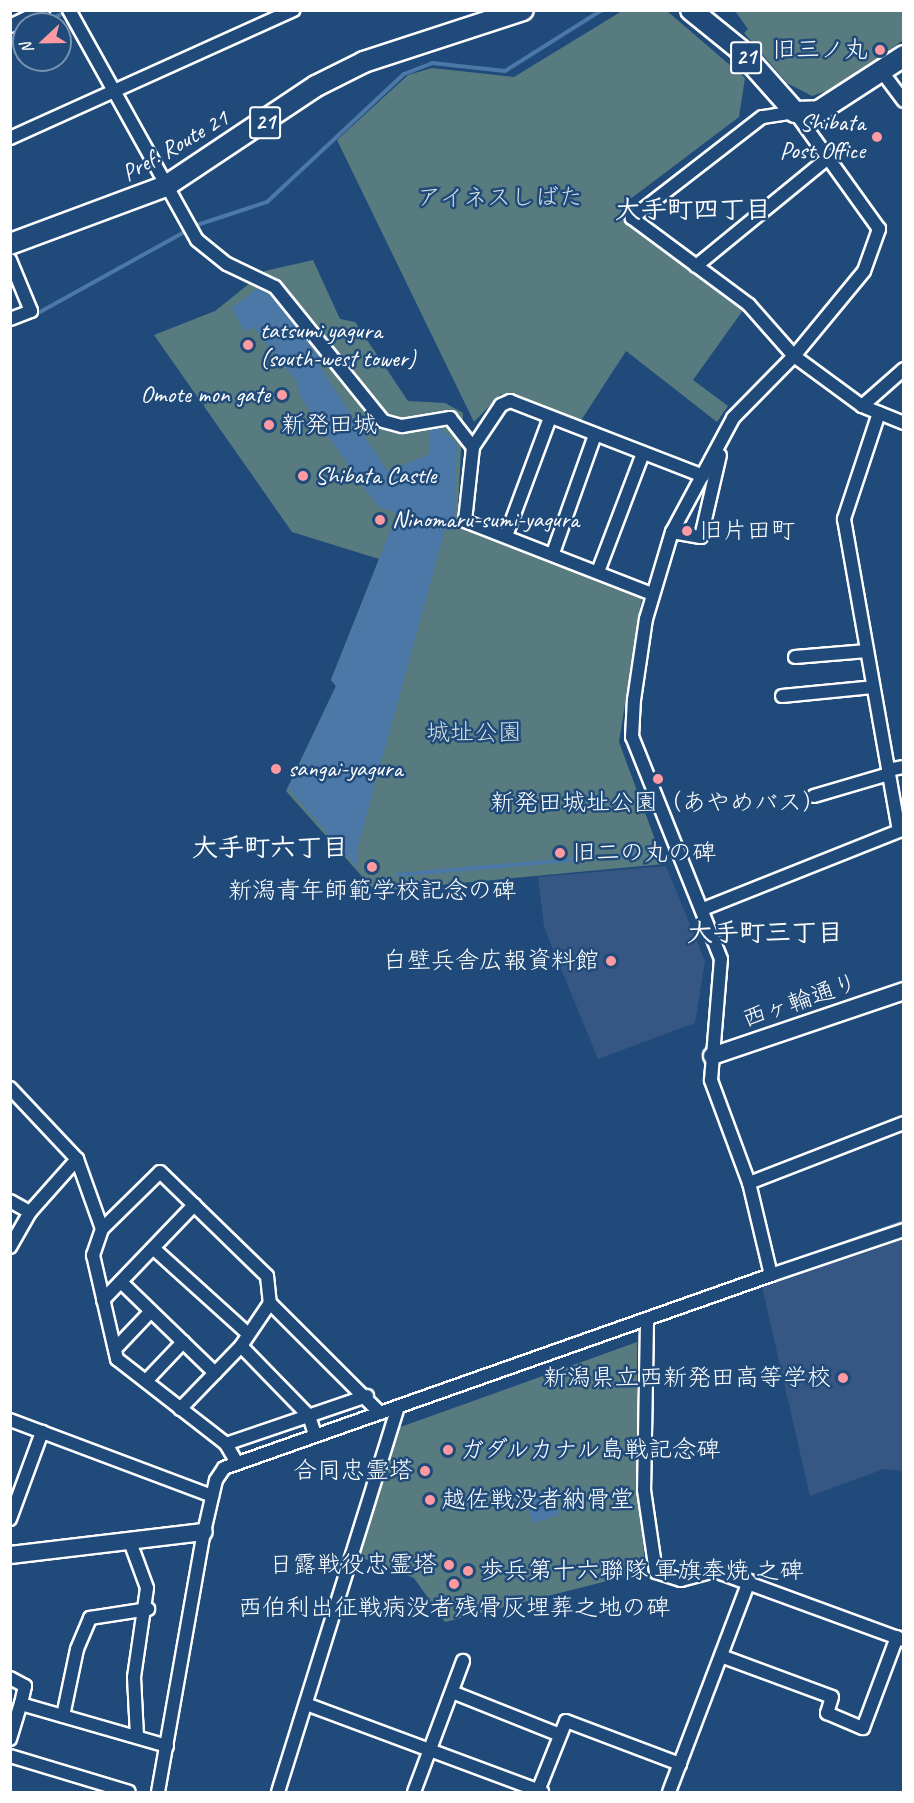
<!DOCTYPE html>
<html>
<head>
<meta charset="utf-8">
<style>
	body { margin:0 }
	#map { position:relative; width:914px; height:1803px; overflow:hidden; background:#1f4a7a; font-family:Caveat,"Klee One",sans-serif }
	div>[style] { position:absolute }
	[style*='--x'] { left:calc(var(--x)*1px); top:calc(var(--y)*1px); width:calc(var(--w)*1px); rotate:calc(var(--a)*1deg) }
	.built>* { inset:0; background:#365784 }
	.green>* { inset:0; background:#587b80 }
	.water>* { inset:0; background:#4b78a6 }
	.stream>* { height:4px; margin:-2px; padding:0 2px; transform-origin:2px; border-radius:2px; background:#4b78a6 }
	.roads { filter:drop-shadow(2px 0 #fff) drop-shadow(-2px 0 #fff) drop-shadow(0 2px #fff) drop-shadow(0 -2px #fff) }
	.street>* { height:12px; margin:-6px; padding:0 6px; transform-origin:6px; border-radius:6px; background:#1f4a7a }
	.secondary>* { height:16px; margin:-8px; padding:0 8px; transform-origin:8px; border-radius:8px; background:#1f4a7a }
	.primary>* { height:20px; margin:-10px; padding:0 10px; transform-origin:10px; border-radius:10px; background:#1f4a7a }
	.dots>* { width:16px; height:16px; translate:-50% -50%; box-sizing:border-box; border:3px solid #1f4a7a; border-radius:50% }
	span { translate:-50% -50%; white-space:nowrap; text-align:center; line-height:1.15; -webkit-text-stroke:5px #1f4a7a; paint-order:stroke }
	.shield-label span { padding:2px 4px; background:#1f4a7a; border:2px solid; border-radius:4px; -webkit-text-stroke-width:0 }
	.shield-label { font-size:22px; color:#fff; font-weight:700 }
	.poi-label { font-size:24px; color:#fff }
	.right { translate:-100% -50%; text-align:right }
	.left { translate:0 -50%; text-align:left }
	.street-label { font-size:24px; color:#fff }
	.park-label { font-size:24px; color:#d5dedf }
	.neighbourhood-label { font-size:26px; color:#fff; font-weight:700 }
	.frame { position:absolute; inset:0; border:12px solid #fff; pointer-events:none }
	.north { position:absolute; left:12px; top:12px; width:60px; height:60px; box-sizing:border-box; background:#1f4a7a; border:2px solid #7992af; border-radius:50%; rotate:248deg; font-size:16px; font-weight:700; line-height:24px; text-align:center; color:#fff }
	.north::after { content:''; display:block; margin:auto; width:21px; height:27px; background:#ff9aa2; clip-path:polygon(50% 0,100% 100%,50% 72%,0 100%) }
</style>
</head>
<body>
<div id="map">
	<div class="built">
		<div style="clip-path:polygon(666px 866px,705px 961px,695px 1023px,598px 1059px,544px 927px,538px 877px)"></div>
		<div style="clip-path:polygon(903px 1239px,903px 1471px,884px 1469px,810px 1496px,762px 1287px)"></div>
	</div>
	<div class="green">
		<div style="clip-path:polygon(622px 11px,667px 11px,745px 78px,739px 117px,629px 200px,620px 216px,746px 306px,693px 380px,728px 406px,717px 422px,626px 351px,580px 422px,501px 394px,474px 422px,337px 140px,408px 75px,432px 68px,514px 77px)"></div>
		<div style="clip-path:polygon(735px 11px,903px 11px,903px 40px,841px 86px,812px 96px,787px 83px,744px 33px,748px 29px)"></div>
		<div style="clip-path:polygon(313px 260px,340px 319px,355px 322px,408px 401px,445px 403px,463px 413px,457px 526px,642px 596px,619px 742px,664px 864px,375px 891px,286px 791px,336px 686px,331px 680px,379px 559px,292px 532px,154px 335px,215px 311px,265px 271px)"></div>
		<div style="clip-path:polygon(637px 1342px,637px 1470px,645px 1566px,635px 1574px,445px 1622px,414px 1578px,355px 1555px,395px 1429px)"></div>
	</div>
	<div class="water">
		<div style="clip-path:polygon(259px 287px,280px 304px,320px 358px,319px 365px,387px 471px,430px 454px,429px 429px,438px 427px,457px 443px,454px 525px,445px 530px,358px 846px,358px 868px,288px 788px,336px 686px,331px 680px,397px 514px,377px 506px,300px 396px,296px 380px,253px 327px,244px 332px,232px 308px)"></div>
		<div style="clip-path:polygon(638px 852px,639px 856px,396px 877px,396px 873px)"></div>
		<div style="clip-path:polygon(549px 1489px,559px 1515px,533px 1523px,524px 1498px)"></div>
	</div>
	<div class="stream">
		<div style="--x:40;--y:24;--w:31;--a:-25"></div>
		<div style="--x:10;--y:38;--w:15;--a:-23"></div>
		<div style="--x:40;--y:312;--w:179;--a:-29"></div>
		<div style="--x:197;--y:225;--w:74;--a:-18.2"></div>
		<div style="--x:267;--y:202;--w:187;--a:-43.1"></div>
		<div style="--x:404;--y:74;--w:30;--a:-21"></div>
		<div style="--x:432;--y:63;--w:73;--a:6.3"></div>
		<div style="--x:505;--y:71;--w:115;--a:-32.2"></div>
		<div style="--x:805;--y:1257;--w:105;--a:-19.5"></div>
	</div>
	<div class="roads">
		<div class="street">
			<div style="--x:69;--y:10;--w:263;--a:60.9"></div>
			<div style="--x:197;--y:240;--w:38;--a:39"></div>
			<div style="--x:227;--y:264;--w:53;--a:25.6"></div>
			<div style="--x:275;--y:287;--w:172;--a:51.1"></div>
			<div style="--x:383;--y:421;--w:20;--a:15"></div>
			<div style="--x:402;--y:426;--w:49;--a:-9.5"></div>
			<div style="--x:450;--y:418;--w:37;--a:52"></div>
			<div style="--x:10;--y:26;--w:37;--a:-26"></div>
			<div style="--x:882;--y:72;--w:36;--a:53"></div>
			<div style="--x:10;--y:138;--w:311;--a:-24.3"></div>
			<div style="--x:10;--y:260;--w:55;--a:67.6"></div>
			<div style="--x:31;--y:311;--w:22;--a:159"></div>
			<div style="--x:696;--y:266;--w:171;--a:-39.3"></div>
			<div style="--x:862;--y:406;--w:56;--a:-41.4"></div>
			<div style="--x:879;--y:413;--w:112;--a:108.3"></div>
			<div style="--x:844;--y:519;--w:316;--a:80"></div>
			<div style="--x:672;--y:532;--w:29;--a:10"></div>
			<div style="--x:701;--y:537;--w:84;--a:-77"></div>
			<div style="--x:506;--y:536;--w:126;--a:-69.6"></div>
			<div style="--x:553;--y:553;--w:125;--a:-70.4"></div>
			<div style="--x:599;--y:569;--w:124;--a:-69.2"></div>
			<div style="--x:652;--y:594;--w:201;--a:-158.7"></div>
			<div style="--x:465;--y:521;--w:74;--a:-83.8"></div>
			<div style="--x:473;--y:447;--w:50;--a:-56.3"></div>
			<div style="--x:501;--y:405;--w:10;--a:-24"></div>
			<div style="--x:510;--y:401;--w:207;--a:21.2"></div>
			<div style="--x:795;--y:657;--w:72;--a:-4.8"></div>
			<div style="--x:782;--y:696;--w:91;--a:-5.6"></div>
			<div style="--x:888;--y:770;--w:16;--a:-11"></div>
			<div style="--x:814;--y:796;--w:78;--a:-16.3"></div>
			<div style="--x:703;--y:909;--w:216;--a:-21.7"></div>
			<div style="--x:10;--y:1088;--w:98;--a:46.7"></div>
			<div style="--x:77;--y:1159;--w:74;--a:70.3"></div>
			<div style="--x:102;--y:1229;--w:28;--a:109"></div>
			<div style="--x:93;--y:1255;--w:107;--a:77"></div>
			<div style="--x:117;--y:1359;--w:138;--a:37.9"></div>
			<div style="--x:226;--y:1444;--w:20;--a:60"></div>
			<div style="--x:749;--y:1183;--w:166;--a:-21.2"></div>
			<div style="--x:10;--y:1201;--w:23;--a:29"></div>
			<div style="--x:102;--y:1229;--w:81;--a:-44.5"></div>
			<div style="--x:160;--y:1172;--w:149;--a:44.2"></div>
			<div style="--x:267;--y:1276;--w:27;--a:84"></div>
			<div style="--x:270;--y:1303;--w:156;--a:45"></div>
			<div style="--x:10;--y:1247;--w:40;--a:-60.3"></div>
			<div style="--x:30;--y:1212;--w:71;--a:-48.4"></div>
			<div style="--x:153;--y:1248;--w:127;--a:42.1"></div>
			<div style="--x:771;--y:1275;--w:140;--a:-18.7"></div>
			<div style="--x:121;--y:1282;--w:131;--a:44.1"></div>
			<div style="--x:103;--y:1300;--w:132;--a:-46.2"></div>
			<div style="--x:647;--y:1322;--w:168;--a:91"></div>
			<div style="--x:644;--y:1490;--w:83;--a:81.7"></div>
			<div style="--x:656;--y:1572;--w:26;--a:18"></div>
			<div style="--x:681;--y:1580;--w:35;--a:-15"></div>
			<div style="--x:715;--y:1571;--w:201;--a:20.1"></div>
			<div style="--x:241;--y:1346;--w:98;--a:45.8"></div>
			<div style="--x:309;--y:1416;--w:19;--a:72"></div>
			<div style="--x:115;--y:1349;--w:52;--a:-46.5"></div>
			<div style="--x:146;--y:1381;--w:54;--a:-46.5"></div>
			<div style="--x:180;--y:1409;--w:88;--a:-45.9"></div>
			<div style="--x:241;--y:1346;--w:52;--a:-56"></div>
			<div style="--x:10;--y:1420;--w:216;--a:20.6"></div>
			<div style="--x:226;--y:1444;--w:149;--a:-18.8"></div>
			<div style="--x:10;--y:1519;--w:93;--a:-69.8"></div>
			<div style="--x:129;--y:1539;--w:52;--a:69.8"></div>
			<div style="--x:147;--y:1588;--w:90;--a:98.3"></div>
			<div style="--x:134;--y:1677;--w:60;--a:87.1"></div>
			<div style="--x:721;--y:1656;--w:118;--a:20.3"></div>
			<div style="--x:832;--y:1697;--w:17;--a:107"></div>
			<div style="--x:827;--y:1713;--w:39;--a:23"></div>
			<div style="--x:863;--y:1728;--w:97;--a:-69.5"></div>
			<div style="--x:10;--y:1678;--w:17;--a:28"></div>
			<div style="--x:25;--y:1686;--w:18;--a:103"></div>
			<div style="--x:21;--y:1704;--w:152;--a:16"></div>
			<div style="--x:452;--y:1692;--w:116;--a:21.7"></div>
			<div style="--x:306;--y:1704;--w:252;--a:20.4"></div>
			<div style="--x:63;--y:1716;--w:68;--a:-78.2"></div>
			<div style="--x:77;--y:1649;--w:34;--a:-67"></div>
			<div style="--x:90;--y:1618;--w:59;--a:-8.8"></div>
			<div style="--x:10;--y:1739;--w:37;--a:-73"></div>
			<div style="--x:10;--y:1756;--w:124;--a:16.8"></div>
			<div style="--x:538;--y:1791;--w:75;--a:-68.2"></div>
			<div style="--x:566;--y:1721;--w:122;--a:20.7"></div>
			<div style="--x:158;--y:1792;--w:264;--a:-80"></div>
			<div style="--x:204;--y:1532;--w:53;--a:-77"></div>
			<div style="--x:216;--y:1480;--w:14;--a:-56"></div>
			<div style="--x:224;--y:1468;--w:580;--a:-19.43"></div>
			<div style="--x:771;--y:1275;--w:95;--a:-103.4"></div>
			<div style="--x:749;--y:1183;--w:110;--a:-110.3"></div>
			<div style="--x:711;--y:1080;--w:121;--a:-85.3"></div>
			<div style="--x:721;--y:959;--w:239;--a:-111.8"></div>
			<div style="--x:632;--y:737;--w:37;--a:-87"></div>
			<div style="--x:634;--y:700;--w:82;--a:-81.6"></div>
			<div style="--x:646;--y:619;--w:91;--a:-73.4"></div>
			<div style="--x:672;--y:532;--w:129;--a:-61.8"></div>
			<div style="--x:733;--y:418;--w:87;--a:-45.5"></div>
			<div style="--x:794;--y:356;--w:110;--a:-50.5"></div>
			<div style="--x:864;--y:271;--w:45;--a:-70.3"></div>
			<div style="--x:879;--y:229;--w:144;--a:-125.7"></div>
			<div style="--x:795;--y:112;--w:33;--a:171"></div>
			<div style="--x:762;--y:117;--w:165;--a:142.2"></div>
			<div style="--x:632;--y:218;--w:146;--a:36.6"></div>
			<div style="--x:749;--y:305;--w:68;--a:48.6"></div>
			<div style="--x:794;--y:356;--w:84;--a:36.3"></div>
			<div style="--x:862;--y:406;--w:45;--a:22"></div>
			<div style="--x:278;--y:1792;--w:403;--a:-72.7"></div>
			<div style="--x:414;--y:1792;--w:140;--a:-69.5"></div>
			<div style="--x:669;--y:1792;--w:226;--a:-69.2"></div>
		</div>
		<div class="secondary">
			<div style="--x:712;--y:1056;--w:203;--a:-18.7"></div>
			<div style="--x:10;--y:1555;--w:195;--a:-6.8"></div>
		</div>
		<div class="primary">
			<div style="--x:691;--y:10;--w:62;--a:39.1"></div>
			<div style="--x:739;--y:49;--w:84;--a:48.4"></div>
			<div style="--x:795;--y:112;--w:24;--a:-2"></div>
			<div style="--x:819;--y:111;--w:101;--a:-32.9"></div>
			<div style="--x:10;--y:244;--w:166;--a:-20.4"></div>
			<div style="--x:166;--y:186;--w:180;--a:-33.7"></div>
			<div style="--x:316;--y:86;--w:54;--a:-26.6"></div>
			<div style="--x:364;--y:62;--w:167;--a:-18.1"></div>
		</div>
	</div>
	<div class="dots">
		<div style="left:880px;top:50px;background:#ff9aa2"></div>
		<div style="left:877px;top:137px;background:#ff9aa2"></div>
		<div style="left:248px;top:345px;background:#ff9aa2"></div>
		<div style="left:282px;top:395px;background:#ff9aa2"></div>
		<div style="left:269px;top:425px;background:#ff9aa2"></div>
		<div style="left:303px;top:476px;background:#ff9aa2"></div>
		<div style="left:380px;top:520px;background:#ff9aa2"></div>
		<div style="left:687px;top:531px;background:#ff9aa2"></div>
		<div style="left:276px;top:769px;background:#ff9aa2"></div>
		<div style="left:658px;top:779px;background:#ff9aa2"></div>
		<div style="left:560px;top:853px;background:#ff9aa2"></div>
		<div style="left:372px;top:867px;background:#ff9aa2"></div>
		<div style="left:611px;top:961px;background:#ff9aa2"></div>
		<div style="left:843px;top:1378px;background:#ff9aa2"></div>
		<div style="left:448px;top:1450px;background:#ff9aa2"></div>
		<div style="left:425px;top:1471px;background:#ff9aa2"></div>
		<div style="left:430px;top:1500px;background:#ff9aa2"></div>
		<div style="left:449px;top:1565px;background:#ff9aa2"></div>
		<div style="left:468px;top:1571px;background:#ff9aa2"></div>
		<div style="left:454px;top:1584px;background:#ff9aa2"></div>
	</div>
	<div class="shield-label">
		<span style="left:746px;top:58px">21</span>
		<span style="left:265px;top:123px">21</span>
	</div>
	<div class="poi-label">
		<span class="right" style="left:868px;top:50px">旧三ノ丸</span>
		<span class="right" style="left:865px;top:137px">Shibata<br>Post Office</span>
		<span class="left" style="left:260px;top:345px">tatsumi yagura<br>(south-west tower)</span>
		<span class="right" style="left:270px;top:395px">Omote mon gate</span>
		<span class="left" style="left:281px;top:425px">新発田城</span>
		<span class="left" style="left:315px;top:476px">Shibata Castle</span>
		<span class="left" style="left:392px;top:520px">Ninomaru-sumi-yagura</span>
		<span class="left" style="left:699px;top:531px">旧片田町</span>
		<span class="left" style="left:288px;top:769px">sangai-yagura</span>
		<span style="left:658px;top:803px">新発田城址公園（あやめバス）</span>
		<span class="left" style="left:572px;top:853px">旧二の丸の碑</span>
		<span style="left:372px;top:891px">新潟青年師範学校記念の碑</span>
		<span class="right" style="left:599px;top:961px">白壁兵舎広報資料館</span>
		<span class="right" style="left:831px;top:1378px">新潟県立西新発田高等学校</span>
		<span class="left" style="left:460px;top:1450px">ガダルカナル島戦記念碑</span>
		<span class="right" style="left:413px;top:1471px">合同忠霊塔</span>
		<span class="left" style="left:442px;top:1500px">越佐戦没者納骨堂</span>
		<span class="right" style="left:437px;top:1565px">日露戦役忠霊塔</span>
		<span class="left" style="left:480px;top:1571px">歩兵第十六聯隊 軍旗奉焼 之碑</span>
		<span style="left:454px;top:1608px">西伯利出征戦病没者残骨灰埋葬之地の碑</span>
	</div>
	<div class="street-label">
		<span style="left:175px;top:146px;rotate:-30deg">Pref. Route 21</span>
		<span style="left:800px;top:1001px;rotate:-19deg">西ヶ輪通り</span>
	</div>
	<div class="park-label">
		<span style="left:500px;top:198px">アイネスしばた</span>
		<span style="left:474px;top:733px">城址公園</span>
	</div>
	<div class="neighbourhood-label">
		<span style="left:693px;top:210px">大手町四丁目</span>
		<span style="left:270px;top:848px">大手町六丁目</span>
		<span style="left:765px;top:933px">大手町三丁目</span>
	</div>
	<div class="frame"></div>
	<div class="north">N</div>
</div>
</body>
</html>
